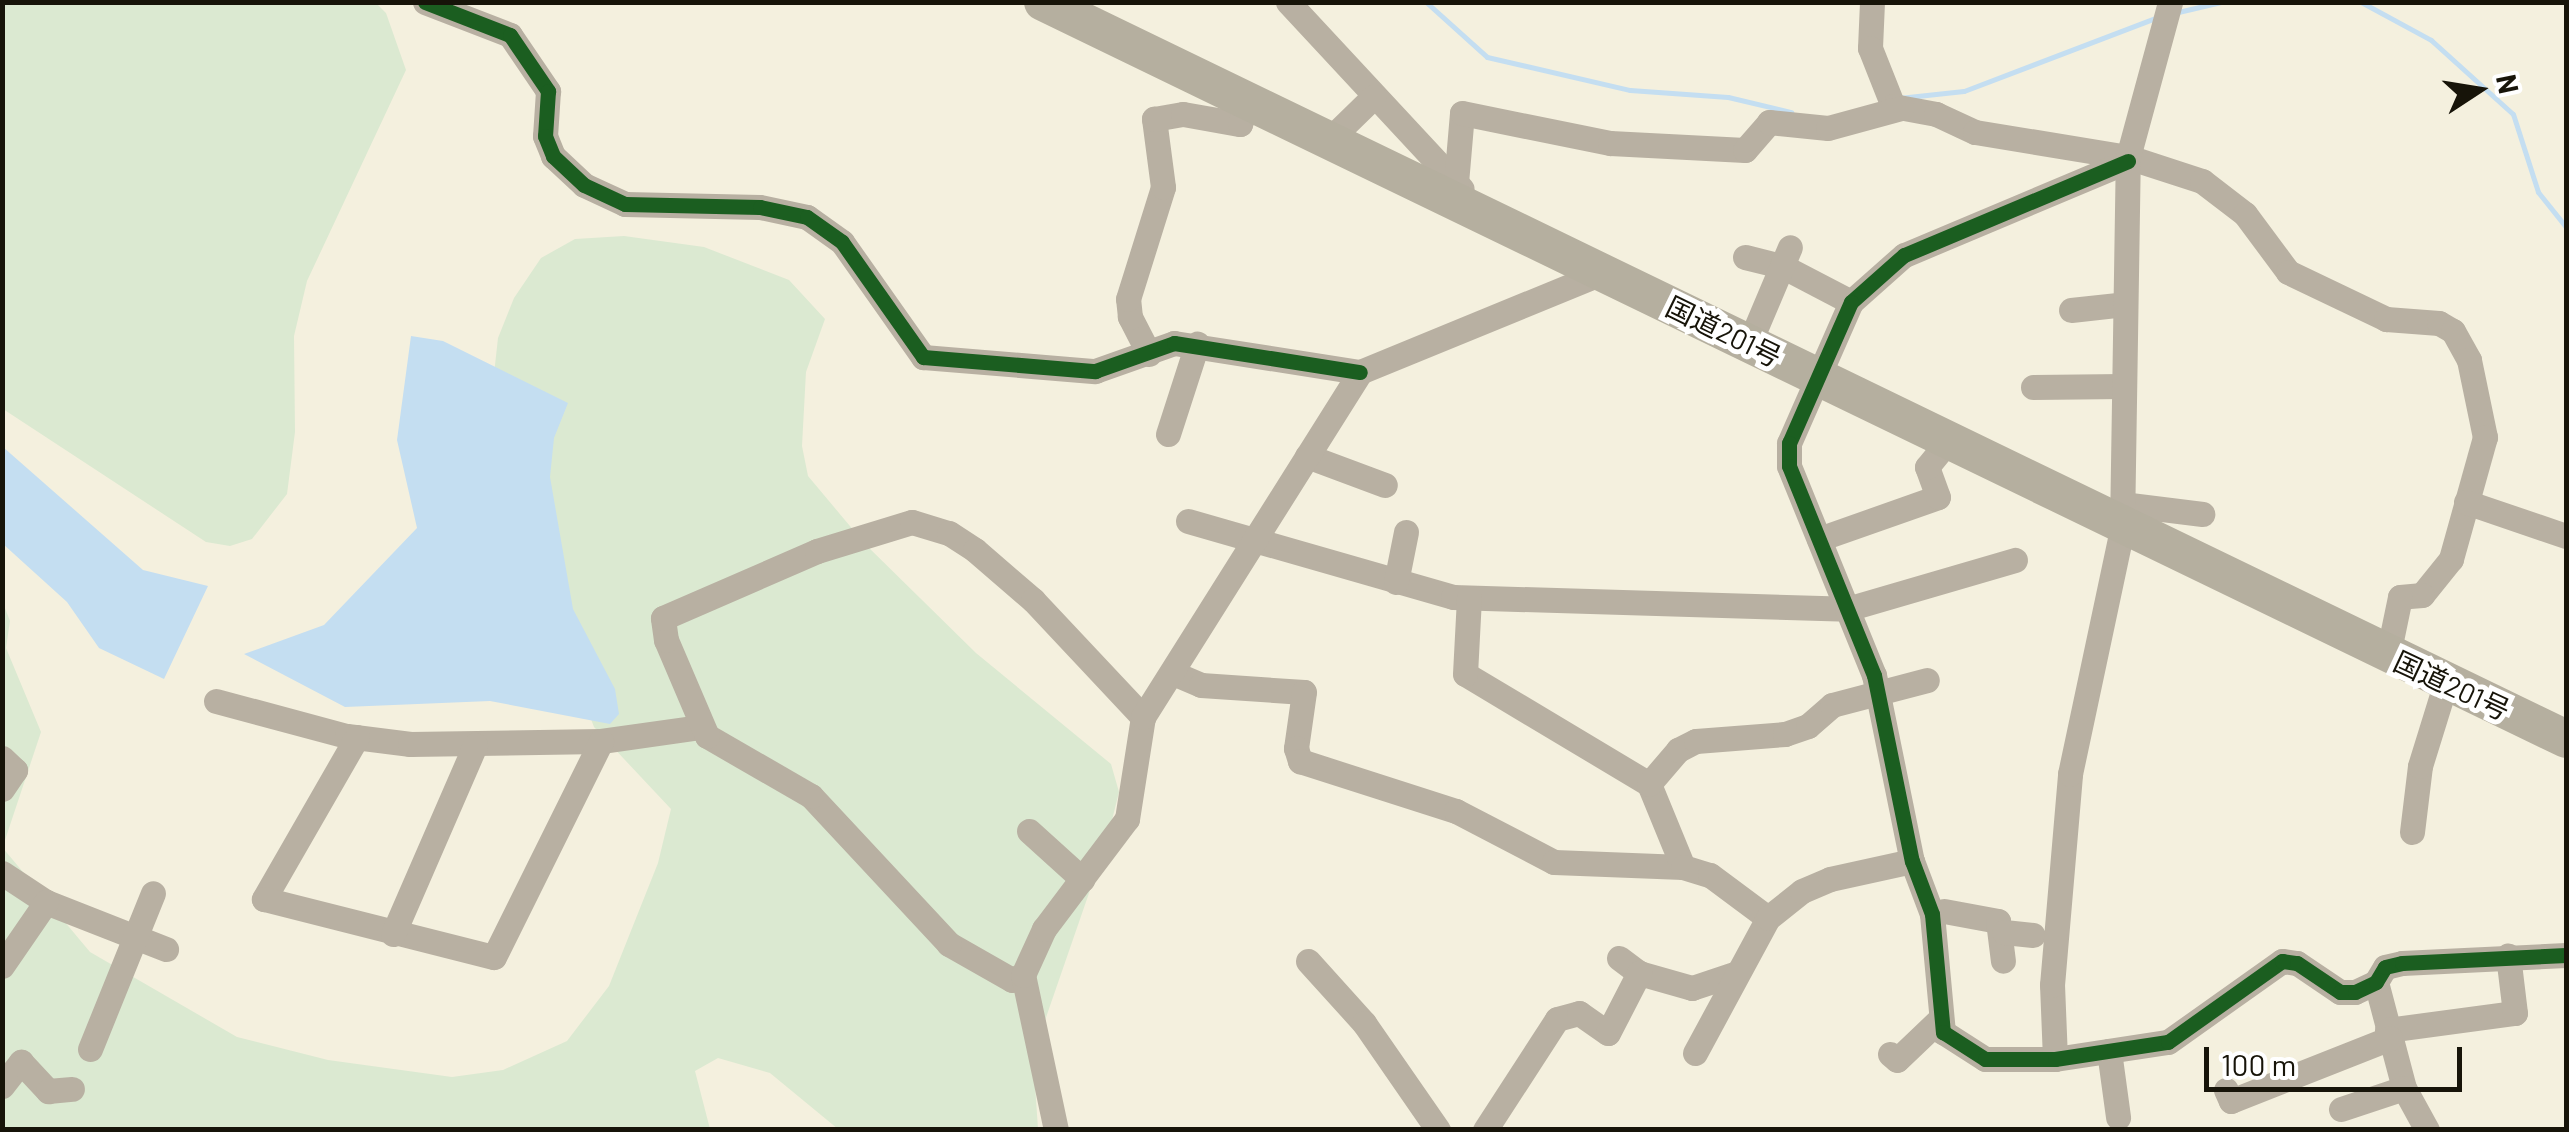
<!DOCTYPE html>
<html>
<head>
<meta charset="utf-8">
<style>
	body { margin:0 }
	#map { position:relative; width:2569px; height:1132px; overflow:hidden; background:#f4f0de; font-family:Barlow,"Noto Sans JP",sans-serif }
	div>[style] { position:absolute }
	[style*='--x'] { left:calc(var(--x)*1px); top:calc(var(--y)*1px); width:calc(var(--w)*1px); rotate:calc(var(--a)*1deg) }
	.green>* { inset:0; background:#dbe9d1 }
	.water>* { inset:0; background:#c4def1 }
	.stream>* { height:5px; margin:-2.5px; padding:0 2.5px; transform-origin:2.5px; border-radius:2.5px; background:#c4def1 }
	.minor>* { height:25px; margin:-12.5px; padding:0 12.5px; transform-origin:12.5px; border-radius:12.5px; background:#b8b0a2 }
	.highway>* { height:38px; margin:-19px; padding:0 19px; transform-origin:19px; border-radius:19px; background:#b5af9f }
	.cycleway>* { height:15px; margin:-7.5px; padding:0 7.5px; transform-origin:7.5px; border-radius:7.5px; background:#1b5e20 }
	span { translate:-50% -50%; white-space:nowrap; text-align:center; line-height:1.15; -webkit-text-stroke:10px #fff; paint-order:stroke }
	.street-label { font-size:28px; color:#171409 }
	.frame { position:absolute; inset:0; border:5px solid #171409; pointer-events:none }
	.north { position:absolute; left:2429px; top:40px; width:100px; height:100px; -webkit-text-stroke:8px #fff; paint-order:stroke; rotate:78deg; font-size:28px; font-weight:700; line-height:40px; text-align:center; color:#171409 }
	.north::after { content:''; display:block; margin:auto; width:35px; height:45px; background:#171409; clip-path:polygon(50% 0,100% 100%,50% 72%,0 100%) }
	.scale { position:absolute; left:2204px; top:1047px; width:258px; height:45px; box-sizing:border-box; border:5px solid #171409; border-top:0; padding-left:12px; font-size:30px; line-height:35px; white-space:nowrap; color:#171409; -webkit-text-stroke:8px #fff; paint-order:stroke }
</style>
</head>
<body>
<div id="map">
	<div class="green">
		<div style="clip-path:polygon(376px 3px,386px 13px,406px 70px,307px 281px,294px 336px,295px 432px,287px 494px,252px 539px,230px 546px,206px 542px,3px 409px,3px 3px)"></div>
		<div style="clip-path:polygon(624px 236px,704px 247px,789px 280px,825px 319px,806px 372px,802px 446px,808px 476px,865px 544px,976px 653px,1111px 764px,1119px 792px,1106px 844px,1033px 1055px,1038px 1129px,838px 1129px,770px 1073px,718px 1058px,695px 1071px,710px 1129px,3px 1129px,2px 847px,90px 952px,237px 1037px,328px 1060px,452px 1077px,503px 1070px,567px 1041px,609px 986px,658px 863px,671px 809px,594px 727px,558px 632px,493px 383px,498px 338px,514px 298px,541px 258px,575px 239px)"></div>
		<div style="clip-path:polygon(3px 603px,10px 621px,6px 648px,41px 732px,3px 846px)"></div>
	</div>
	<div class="water">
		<div style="clip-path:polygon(411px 336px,443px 341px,568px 403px,554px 438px,550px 477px,573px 609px,615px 689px,619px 714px,610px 724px,490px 701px,345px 707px,244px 654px,324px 625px,417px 528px,397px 440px)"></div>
		<div style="clip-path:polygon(3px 447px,143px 570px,208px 586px,164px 679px,99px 648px,67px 602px,3px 544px)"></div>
	</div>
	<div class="stream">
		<div style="--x:1426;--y:2;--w:82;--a:42"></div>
		<div style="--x:1487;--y:57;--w:147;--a:13"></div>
		<div style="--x:1630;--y:90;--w:98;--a:4.1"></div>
		<div style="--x:1728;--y:97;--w:65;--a:13.4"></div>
		<div style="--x:2361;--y:2;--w:80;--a:28.5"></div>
		<div style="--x:2431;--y:40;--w:110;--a:42.1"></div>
		<div style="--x:2513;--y:114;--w:82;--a:72.2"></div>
		<div style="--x:2538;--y:192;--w:45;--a:51.3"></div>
		<div style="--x:2174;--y:13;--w:48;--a:-13.2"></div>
		<div style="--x:1899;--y:98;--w:65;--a:-6.1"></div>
		<div style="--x:1964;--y:91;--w:208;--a:-20.9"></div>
	</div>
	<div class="minor">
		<div style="--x:425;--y:2;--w:91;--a:21.2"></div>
		<div style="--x:510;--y:35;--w:68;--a:55.8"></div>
		<div style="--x:548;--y:91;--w:45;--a:93.8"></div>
		<div style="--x:545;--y:136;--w:22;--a:68"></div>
		<div style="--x:553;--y:156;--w:42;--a:43.1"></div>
		<div style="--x:584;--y:185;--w:45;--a:24.9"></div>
		<div style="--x:625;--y:204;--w:135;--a:1.3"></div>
		<div style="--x:760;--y:207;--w:48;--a:12"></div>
		<div style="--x:807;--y:217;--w:43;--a:35.5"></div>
		<div style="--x:842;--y:242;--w:141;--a:54.8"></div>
		<div style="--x:923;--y:357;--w:173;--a:4.7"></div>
		<div style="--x:1095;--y:371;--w:84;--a:-19.5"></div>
		<div style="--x:1174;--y:343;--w:188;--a:8.9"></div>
		<div style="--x:1288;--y:2;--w:255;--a:47.1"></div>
		<div style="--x:1872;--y:2;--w:46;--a:92.5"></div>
		<div style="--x:1870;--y:48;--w:62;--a:68.4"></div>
		<div style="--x:1893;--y:106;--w:44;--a:10.5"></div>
		<div style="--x:1936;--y:114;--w:43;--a:24.8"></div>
		<div style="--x:1975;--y:132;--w:155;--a:9.3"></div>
		<div style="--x:2128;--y:157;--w:78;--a:18"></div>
		<div style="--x:2202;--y:181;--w:54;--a:37.5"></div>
		<div style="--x:2245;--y:214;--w:72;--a:53.4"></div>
		<div style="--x:2288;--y:272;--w:109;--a:25.6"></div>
		<div style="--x:2386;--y:319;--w:53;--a:4.3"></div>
		<div style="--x:2439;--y:323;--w:16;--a:30"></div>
		<div style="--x:2453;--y:331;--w:33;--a:61"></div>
		<div style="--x:2469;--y:360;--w:79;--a:78.3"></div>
		<div style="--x:2485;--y:437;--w:127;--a:105.6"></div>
		<div style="--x:2451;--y:559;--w:46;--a:128.9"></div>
		<div style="--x:2422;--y:595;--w:22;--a:175"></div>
		<div style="--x:2400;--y:597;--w:59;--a:101.7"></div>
		<div style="--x:1329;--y:140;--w:62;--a:-44.3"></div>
		<div style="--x:2128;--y:161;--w:243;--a:157.2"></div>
		<div style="--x:1904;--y:255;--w:71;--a:138.4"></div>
		<div style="--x:1851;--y:302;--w:154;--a:113.7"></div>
		<div style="--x:1789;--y:443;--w:23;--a:90"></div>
		<div style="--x:1789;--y:466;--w:226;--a:67.9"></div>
		<div style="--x:1874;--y:675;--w:190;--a:78.5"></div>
		<div style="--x:1912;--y:861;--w:57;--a:69.3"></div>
		<div style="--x:1932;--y:914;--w:119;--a:84.7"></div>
		<div style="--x:1943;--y:1032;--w:50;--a:32.7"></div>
		<div style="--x:1985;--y:1059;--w:70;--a:0"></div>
		<div style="--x:2055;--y:1059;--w:114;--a:-8.6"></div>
		<div style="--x:2168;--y:1042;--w:140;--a:-35.4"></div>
		<div style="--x:2282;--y:961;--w:15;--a:8"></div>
		<div style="--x:2297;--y:963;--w:52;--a:34"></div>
		<div style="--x:2340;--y:992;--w:15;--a:0"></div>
		<div style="--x:2355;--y:992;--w:23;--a:-25"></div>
		<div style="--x:2376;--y:982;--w:17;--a:-59"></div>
		<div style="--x:2385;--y:967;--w:17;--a:-13"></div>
		<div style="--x:2402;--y:963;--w:164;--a:-2.8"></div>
		<div style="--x:1456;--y:183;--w:70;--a:-85.1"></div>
		<div style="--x:1462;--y:113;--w:151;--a:11.5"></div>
		<div style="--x:1610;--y:143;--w:135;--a:3"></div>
		<div style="--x:1745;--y:150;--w:37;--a:-49"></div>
		<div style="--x:1769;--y:122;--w:59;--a:5.8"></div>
		<div style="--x:1828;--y:128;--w:76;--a:-15.3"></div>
		<div style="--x:1745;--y:257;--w:38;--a:14"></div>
		<div style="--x:1782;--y:266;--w:78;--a:27.6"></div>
		<div style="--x:2071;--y:310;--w:54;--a:-6.3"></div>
		<div style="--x:1749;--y:344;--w:105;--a:-67.1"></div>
		<div style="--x:1149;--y:354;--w:42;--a:-117.2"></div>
		<div style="--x:1130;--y:317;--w:18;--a:-96"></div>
		<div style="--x:1128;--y:299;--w:117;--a:-72.6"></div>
		<div style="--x:1163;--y:187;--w:69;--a:-97.5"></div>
		<div style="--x:1154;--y:119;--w:29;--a:-10"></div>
		<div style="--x:1183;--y:114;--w:58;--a:10"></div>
		<div style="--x:1240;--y:124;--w:23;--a:-70"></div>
		<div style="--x:2033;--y:387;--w:90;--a:-0.6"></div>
		<div style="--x:1168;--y:434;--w:95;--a:-72.1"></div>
		<div style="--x:1307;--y:456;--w:83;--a:20.4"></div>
		<div style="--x:2466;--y:502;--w:106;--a:18.8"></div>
		<div style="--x:2122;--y:504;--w:81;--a:7.1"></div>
		<div style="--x:1188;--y:521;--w:276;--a:16"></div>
		<div style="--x:1453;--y:597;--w:394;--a:1.7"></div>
		<div style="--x:1847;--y:609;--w:175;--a:-16.3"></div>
		<div style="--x:1819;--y:539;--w:126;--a:-19.4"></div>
		<div style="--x:1938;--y:497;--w:32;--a:-110"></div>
		<div style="--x:1927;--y:467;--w:32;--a:-51"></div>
		<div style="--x:1396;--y:582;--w:51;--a:-78.7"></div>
		<div style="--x:1173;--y:673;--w:30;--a:23"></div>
		<div style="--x:1201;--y:685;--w:103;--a:3.9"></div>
		<div style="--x:1304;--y:692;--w:57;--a:98.1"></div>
		<div style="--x:1296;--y:748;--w:14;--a:73"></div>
		<div style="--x:1300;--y:761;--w:164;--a:17.8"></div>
		<div style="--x:1456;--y:811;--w:110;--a:27.5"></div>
		<div style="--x:1554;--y:862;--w:129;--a:2.2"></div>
		<div style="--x:1683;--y:867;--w:90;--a:-112.3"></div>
		<div style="--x:1649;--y:784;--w:214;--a:-149.1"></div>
		<div style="--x:1465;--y:674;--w:76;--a:-87"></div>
		<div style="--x:216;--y:701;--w:136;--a:15"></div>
		<div style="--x:347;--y:736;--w:64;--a:7.2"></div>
		<div style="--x:410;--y:744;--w:191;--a:-0.9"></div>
		<div style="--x:601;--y:741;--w:101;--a:-8"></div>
		<div style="--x:357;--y:737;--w:187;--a:119.9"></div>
		<div style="--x:264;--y:899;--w:237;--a:14.2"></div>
		<div style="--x:494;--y:957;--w:241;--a:-63.6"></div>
		<div style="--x:2;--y:758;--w:18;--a:43"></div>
		<div style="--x:15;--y:770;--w:23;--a:124"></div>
		<div style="--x:1649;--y:784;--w:45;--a:-49.5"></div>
		<div style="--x:1678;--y:750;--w:20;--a:-27"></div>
		<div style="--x:1696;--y:741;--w:89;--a:-4.5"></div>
		<div style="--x:1785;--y:734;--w:24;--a:-19"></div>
		<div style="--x:1808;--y:726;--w:32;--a:-41"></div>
		<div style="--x:1832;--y:705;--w:98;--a:-14.7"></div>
		<div style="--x:1029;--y:831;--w:72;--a:42.2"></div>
		<div style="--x:2412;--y:832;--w:66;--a:-83.1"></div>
		<div style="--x:2420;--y:766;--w:88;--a:-72.8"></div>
		<div style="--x:1683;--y:867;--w:28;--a:17"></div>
		<div style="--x:1710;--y:875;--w:72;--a:36.6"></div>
		<div style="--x:2;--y:873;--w:53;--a:33.4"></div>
		<div style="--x:46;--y:902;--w:129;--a:21.4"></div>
		<div style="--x:1944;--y:911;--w:55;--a:10.5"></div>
		<div style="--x:1998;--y:921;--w:40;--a:82.9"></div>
		<div style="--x:2004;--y:932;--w:29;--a:6"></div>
		<div style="--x:393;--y:934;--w:206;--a:-66.5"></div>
		<div style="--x:1619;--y:958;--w:25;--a:37"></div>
		<div style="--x:1639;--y:973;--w:55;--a:15.8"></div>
		<div style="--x:1692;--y:988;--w:44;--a:-18.4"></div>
		<div style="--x:1308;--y:961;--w:84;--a:47.9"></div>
		<div style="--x:1364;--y:1023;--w:130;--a:55.3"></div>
		<div style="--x:2;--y:966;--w:78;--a:-55.5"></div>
		<div style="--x:1023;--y:975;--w:12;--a:156"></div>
		<div style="--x:1012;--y:980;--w:73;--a:-150.3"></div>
		<div style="--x:949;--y:944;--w:202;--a:-133"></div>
		<div style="--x:811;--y:796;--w:120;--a:-150"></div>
		<div style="--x:707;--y:736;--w:104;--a:-113.1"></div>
		<div style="--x:666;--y:640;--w:22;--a:-98"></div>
		<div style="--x:663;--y:618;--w:168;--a:-23.5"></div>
		<div style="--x:817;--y:551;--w:99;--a:-17"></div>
		<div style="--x:912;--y:522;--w:39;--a:17"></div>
		<div style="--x:949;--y:533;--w:31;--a:33"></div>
		<div style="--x:975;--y:550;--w:77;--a:40.8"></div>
		<div style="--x:1033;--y:600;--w:161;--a:46.8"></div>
		<div style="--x:2376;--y:982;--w:110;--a:75.2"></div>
		<div style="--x:2404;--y:1088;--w:48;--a:61.3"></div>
		<div style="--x:2387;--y:1030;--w:129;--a:-7.6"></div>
		<div style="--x:2515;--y:1013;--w:58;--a:-96.9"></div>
		<div style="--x:90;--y:1049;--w:168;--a:-68"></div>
		<div style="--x:2109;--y:1051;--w:67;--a:82.2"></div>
		<div style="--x:1695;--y:1053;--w:153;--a:-61.6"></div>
		<div style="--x:1768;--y:918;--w:43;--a:-38.5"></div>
		<div style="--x:1802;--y:891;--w:30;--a:-23"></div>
		<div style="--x:1830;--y:879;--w:84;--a:-12.4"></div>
		<div style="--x:1890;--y:1054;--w:9;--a:41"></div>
		<div style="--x:1897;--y:1060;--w:59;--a:-43.6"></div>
		<div style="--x:2055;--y:1059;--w:74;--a:-92.3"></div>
		<div style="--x:2052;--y:985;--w:212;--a:-85.1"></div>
		<div style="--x:2070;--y:774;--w:250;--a:-78"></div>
		<div style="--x:2122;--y:529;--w:372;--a:-89.1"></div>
		<div style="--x:2128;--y:157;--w:161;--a:-74.8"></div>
		<div style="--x:2;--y:1086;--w:31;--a:-52"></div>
		<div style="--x:21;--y:1062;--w:40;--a:47"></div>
		<div style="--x:48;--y:1091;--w:24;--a:-5"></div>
		<div style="--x:2226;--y:1090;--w:12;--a:66"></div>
		<div style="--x:2231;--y:1101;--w:171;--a:-21.6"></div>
		<div style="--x:2341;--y:1109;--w:66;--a:-18.4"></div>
		<div style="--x:1056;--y:1130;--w:158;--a:-102"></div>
		<div style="--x:1023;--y:975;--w:51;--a:-65.5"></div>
		<div style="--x:1044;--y:929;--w:138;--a:-53"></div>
		<div style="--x:1127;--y:819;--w:103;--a:-81.1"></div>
		<div style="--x:1143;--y:717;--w:408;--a:-57.8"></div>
		<div style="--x:1360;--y:372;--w:264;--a:-22.3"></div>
		<div style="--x:1485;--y:1130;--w:132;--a:-57"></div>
		<div style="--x:1557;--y:1019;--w:23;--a:-15"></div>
		<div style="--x:1579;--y:1013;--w:35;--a:35"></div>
		<div style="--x:1608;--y:1033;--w:68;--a:-62.7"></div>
	</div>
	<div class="highway">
		<div style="--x:1043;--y:2;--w:1692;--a:25.82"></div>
	</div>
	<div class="cycleway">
		<div style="--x:425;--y:2;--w:91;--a:21.2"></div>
		<div style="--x:510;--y:35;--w:68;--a:55.8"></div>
		<div style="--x:548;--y:91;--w:45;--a:93.8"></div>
		<div style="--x:545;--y:136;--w:22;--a:68"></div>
		<div style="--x:553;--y:156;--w:42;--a:43.1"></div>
		<div style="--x:584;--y:185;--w:45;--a:24.9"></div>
		<div style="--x:625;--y:204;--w:135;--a:1.3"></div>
		<div style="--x:760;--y:207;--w:48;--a:12"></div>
		<div style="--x:807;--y:217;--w:43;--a:35.5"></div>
		<div style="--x:842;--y:242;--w:141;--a:54.8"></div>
		<div style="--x:923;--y:357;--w:173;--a:4.7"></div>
		<div style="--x:1095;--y:371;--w:84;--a:-19.5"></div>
		<div style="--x:1174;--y:343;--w:188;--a:8.9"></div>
		<div style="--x:2128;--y:161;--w:243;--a:157.2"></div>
		<div style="--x:1904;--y:255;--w:71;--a:138.4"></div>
		<div style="--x:1851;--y:302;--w:154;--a:113.7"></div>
		<div style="--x:1789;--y:443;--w:23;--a:90"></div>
		<div style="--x:1789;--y:466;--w:226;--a:67.9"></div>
		<div style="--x:1874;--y:675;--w:190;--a:78.5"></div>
		<div style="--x:1912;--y:861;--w:57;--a:69.3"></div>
		<div style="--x:1932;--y:914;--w:119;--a:84.7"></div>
		<div style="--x:1943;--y:1032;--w:50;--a:32.7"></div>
		<div style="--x:1985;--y:1059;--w:70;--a:0"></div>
		<div style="--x:2055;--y:1059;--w:114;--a:-8.6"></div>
		<div style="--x:2168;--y:1042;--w:140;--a:-35.4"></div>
		<div style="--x:2282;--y:961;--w:15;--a:8"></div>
		<div style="--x:2297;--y:963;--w:52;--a:34"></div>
		<div style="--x:2340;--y:992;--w:15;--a:0"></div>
		<div style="--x:2355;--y:992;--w:23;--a:-25"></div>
		<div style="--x:2376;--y:982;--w:17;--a:-59"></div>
		<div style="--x:2385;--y:967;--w:17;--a:-13"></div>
		<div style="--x:2402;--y:963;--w:164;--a:-2.8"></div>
	</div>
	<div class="street-label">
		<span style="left:1724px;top:331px;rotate:26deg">国道201号</span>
		<span style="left:2452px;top:685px;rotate:25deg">国道201号</span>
	</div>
	<div class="frame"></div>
	<div class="north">N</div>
	<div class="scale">100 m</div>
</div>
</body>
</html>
